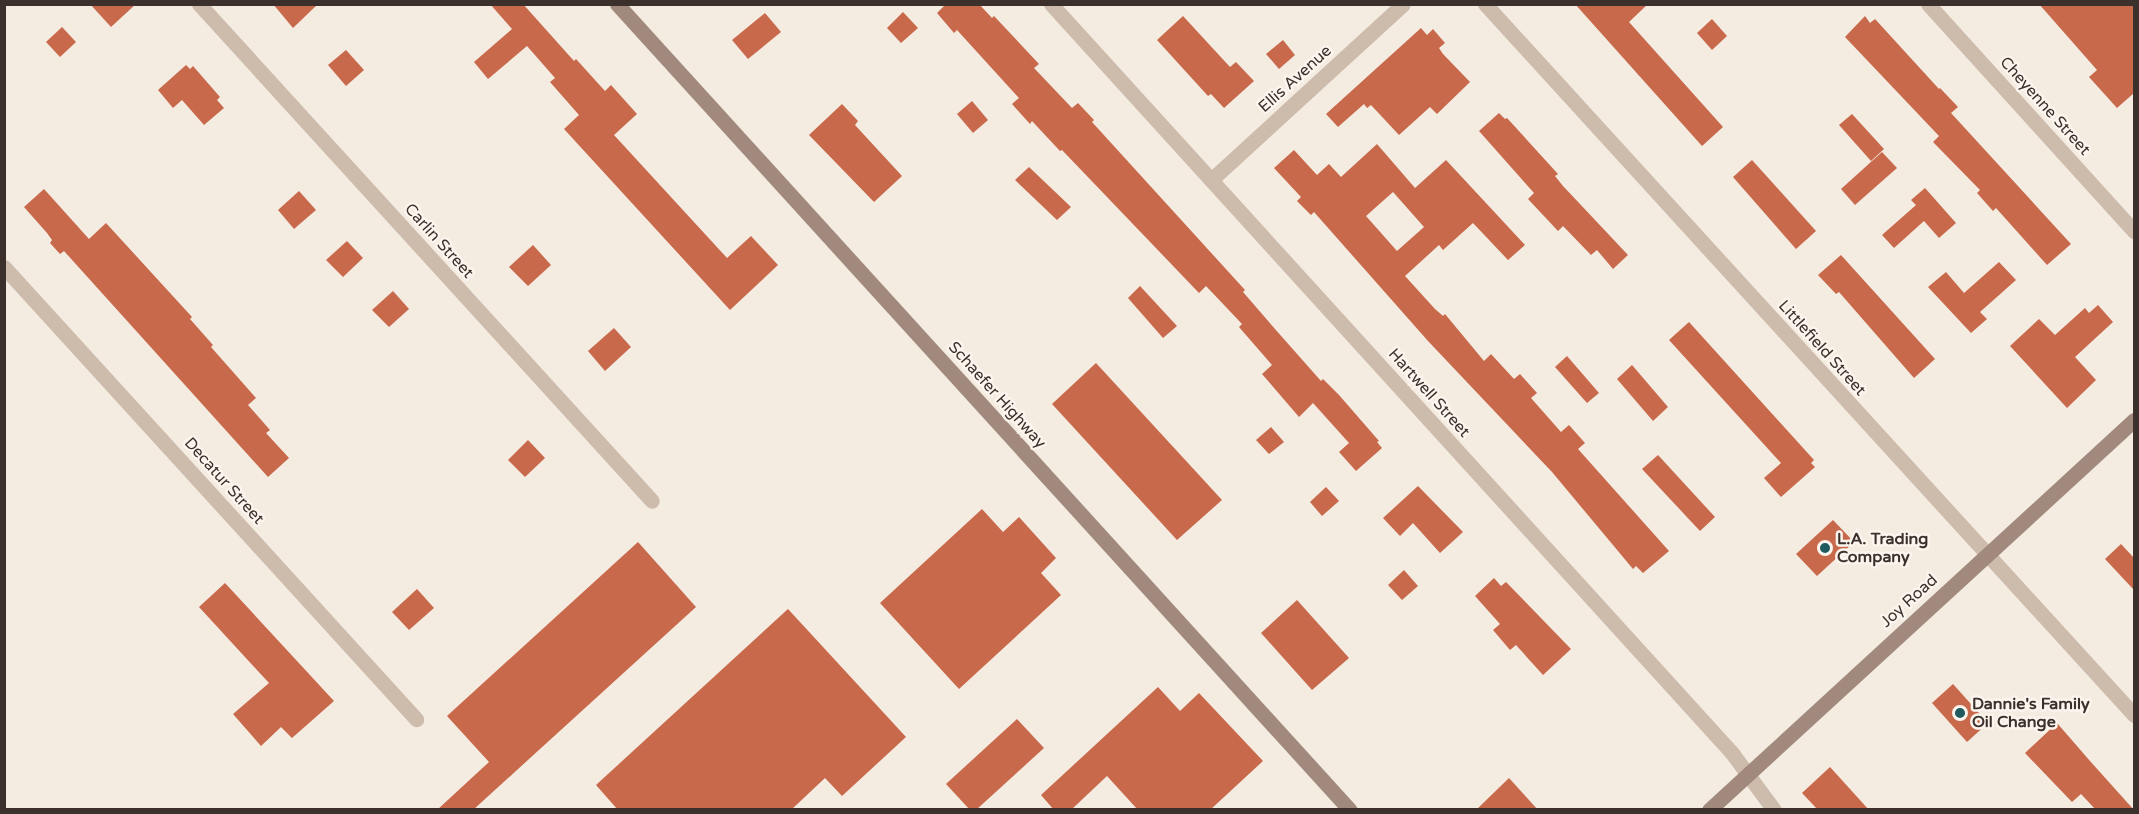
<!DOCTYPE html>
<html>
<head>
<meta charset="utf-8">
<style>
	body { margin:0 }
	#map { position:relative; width:2139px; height:814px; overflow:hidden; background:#f4ebe1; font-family:"Varela Round",sans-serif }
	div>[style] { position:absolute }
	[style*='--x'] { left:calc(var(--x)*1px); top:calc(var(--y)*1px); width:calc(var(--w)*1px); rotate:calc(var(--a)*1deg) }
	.building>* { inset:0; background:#c8694b }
	.street>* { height:15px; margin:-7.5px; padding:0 7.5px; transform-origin:7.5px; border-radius:7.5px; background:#cdbbac }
	.secondary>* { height:15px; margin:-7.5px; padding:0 7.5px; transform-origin:7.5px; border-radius:7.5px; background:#a18a7d }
	.dots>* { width:16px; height:16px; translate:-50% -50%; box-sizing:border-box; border:3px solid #fbf5ee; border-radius:50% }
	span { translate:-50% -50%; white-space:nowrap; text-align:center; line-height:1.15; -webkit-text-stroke:5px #fbf5ee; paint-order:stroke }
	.street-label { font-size:16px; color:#3b302b }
	.poi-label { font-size:16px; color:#3b302b; font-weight:700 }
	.left { translate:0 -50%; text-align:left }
	.frame { position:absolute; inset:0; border:6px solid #3b302b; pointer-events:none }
</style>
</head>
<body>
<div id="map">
	<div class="building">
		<div style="clip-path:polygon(90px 4px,136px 4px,111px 27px)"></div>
		<div style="clip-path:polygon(273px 4px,318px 4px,293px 28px)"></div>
		<div style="clip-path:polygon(490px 4px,523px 4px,574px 61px,576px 59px,605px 91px,611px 85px,637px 114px,614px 135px,727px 258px,751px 236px,778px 265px,730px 310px,564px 129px,579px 115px,550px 82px,555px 78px,527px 46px,488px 79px,474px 62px,512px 29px)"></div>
		<div style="clip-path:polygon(946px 4px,979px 4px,992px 18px,994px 16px,1039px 64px,1034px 68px,1072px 108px,1078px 103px,1094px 120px,1092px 122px,1245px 290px,1243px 292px,1275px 329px,1321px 381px,1323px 379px,1339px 395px,1379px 441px,1377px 442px,1382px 448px,1356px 471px,1339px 452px,1349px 443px,1313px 403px,1299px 417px,1262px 374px,1272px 365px,1239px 327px,1242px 324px,1206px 286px,1199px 293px,1062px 150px,1060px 151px,1032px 121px,1030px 124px,1012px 104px,1019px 98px,957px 30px,954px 33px,937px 13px)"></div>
		<div style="clip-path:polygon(1575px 4px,1648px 4px,1629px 22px,1723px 127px,1702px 146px)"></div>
		<div style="clip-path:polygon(2039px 4px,2134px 4px,2134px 93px,2117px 108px,2089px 77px,2097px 70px)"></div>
		<div style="clip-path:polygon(903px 12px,918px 28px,901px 43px,887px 28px)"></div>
		<div style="clip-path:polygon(765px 13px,781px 32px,748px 59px,732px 40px)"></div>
		<div style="clip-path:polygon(1183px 16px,1230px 67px,1236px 62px,1254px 81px,1224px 108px,1211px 94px,1208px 96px,1157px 40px)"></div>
		<div style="clip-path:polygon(1865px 16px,1870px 23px,1875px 19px,1939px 89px,1940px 88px,1958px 107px,1951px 113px,2071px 244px,2047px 265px,1996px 208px,1993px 211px,1977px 193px,1980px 190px,1933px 142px,1939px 136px,1845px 37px)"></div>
		<div style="clip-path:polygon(1712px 19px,1727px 36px,1712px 50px,1697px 33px)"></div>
		<div style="clip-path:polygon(62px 27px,76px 42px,60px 57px,46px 42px)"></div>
		<div style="clip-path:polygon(1421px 28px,1427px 35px,1433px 29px,1445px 43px,1439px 48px,1443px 54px,1470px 82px,1437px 114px,1430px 107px,1399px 135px,1371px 105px,1367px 108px,1364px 104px,1338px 127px,1326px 114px)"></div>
		<div style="clip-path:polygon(1283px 40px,1295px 55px,1279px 69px,1266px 54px)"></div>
		<div style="clip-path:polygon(346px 50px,364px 70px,346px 86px,328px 65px)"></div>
		<div style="clip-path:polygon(186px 65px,190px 69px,193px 66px,220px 97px,217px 100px,224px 108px,204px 125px,182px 100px,173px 108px,158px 90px)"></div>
		<div style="clip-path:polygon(972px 101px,988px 120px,973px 133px,957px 114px)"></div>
		<div style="clip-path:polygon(842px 104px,858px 121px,855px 125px,902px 176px,874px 202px,809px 135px)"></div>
		<div style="clip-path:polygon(1499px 113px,1505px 119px,1507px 118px,1558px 174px,1555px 176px,1563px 186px,1628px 255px,1613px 269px,1597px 250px,1591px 255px,1563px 226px,1558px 231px,1528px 199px,1534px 193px,1479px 131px)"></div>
		<div style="clip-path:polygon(1852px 114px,1884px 149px,1871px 161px,1839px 125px)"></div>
		<div style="clip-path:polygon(evenodd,1377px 144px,1415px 188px,1446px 160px,1525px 245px,1508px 260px,1473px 223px,1443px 250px,1439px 245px,1405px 276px,1435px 309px,1443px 316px,1445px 314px,1484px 361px,1491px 354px,1514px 379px,1520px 374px,1537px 393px,1531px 398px,1561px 432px,1569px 425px,1585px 443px,1578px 449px,1669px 551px,1643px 573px,1636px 566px,1633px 569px,1552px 472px,1428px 341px,1314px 212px,1311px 215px,1297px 201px,1301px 197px,1274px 168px,1294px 150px,1317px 175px,1329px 164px,1341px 177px,1377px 144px,1393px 192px,1424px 227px,1397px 251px,1366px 216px,1393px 192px)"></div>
		<div style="clip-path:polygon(1882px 152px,1897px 168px,1855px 205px,1841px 189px)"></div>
		<div style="clip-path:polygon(1752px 160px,1816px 231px,1796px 249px,1733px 177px)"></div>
		<div style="clip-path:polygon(1029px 167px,1071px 207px,1057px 220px,1015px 180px)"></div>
		<div style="clip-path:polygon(1925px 188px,1956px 223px,1939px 238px,1924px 221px,1894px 248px,1882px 235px,1916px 205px,1911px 200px)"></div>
		<div style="clip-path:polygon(44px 189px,89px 239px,106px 223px,192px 317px,190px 319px,213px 345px,211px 347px,256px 398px,248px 405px,270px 430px,266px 433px,289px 458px,268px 477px,64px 251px,60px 254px,50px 243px,52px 240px,47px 233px,24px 207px)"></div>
		<div style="clip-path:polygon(299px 191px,316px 210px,294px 229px,278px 210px)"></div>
		<div style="clip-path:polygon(347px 241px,363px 258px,343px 277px,326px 260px)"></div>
		<div style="clip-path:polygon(533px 245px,551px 265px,528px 286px,509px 267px)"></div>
		<div style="clip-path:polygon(1841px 255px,1935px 359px,1914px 378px,1839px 292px,1836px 294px,1818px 275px)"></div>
		<div style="clip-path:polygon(1999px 262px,2016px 280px,1980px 312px,1987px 319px,1971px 333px,1928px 287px,1946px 272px,1964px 293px)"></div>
		<div style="clip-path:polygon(1140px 286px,1177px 326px,1163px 338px,1128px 298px)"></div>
		<div style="clip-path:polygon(393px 291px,409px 309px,389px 327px,372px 310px)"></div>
		<div style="clip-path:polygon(2098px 305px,2113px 322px,2075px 357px,2096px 380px,2067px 408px,2010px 346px,2039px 319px,2055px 335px,2085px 308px,2089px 313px)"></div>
		<div style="clip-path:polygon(1689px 322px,1814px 460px,1811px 463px,1815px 467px,1781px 497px,1764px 478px,1781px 463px,1669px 340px)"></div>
		<div style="clip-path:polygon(614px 328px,631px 347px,605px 371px,588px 351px)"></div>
		<div style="clip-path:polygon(1567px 356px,1599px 393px,1587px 403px,1555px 367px)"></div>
		<div style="clip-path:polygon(1096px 363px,1222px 500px,1177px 540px,1052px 404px)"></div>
		<div style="clip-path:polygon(1632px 365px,1668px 407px,1653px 421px,1617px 379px)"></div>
		<div style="clip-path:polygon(1271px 427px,1284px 442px,1269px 454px,1256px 440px)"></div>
		<div style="clip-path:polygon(528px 440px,545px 458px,525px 477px,508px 460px)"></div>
		<div style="clip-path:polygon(1658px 455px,1715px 517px,1700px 531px,1642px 469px)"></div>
		<div style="clip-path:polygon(1418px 486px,1463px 532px,1440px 553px,1413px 523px,1400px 536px,1383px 518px)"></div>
		<div style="clip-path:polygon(1326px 487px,1339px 501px,1322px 516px,1310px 502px)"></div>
		<div style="clip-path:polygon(982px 509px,1003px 532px,1019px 517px,1056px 558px,1041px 573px,1061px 595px,959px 689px,880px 603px)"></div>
		<div style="clip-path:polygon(1833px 520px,1854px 542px,1817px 576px,1796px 554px)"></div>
		<div style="clip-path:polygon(638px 542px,696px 607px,473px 810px,437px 810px,489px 762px,447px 716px)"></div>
		<div style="clip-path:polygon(2121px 544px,2134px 558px,2134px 590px,2105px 559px)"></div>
		<div style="clip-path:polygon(1404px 570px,1418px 586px,1402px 600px,1388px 585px)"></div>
		<div style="clip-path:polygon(1494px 578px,1501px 586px,1506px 582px,1571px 649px,1543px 675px,1516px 645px,1510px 650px,1493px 630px,1500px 624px,1475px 596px)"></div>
		<div style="clip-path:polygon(225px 583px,334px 701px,292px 738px,281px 727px,261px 746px,233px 714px,269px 683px,199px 607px)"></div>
		<div style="clip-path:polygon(417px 589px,434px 608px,409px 630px,392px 612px)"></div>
		<div style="clip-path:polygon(1297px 600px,1349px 658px,1312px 690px,1261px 633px)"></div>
		<div style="clip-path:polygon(788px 609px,906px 737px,842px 796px,825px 778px,791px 810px,618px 810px,596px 785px)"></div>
		<div style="clip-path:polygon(1953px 684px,1988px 723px,1967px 742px,1932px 703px)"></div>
		<div style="clip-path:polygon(1158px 687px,1180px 711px,1199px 693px,1263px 761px,1210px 810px,1138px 810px,1107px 776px,1071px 810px,1054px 810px,1041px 795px)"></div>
		<div style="clip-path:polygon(1017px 719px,1044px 748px,976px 810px,970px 810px,946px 784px)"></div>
		<div style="clip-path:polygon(2057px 723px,2090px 761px,2134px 810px,2096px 810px,2081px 794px,2072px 802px,2025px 753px)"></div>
		<div style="clip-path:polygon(1830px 767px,1869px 810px,1818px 810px,1802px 793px)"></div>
		<div style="clip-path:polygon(1509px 778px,1538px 810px,1476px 810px)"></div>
	</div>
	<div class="street">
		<div style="--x:199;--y:4;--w:672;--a:47.65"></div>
		<div style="--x:1051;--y:4;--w:1012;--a:47.72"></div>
		<div style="--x:1732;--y:753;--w:71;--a:53.6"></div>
		<div style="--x:1485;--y:4;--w:963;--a:47.61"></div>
		<div style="--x:1928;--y:4;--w:307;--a:47.8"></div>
		<div style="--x:1211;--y:180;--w:260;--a:-42.5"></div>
		<div style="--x:4;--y:267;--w:612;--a:47.65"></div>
	</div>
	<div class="secondary">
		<div style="--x:617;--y:4;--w:1089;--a:47.72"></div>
		<div style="--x:1709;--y:810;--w:577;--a:-42.54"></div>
	</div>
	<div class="dots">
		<div style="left:1825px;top:548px;background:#1f5a5e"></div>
		<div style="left:1960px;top:713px;background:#1f5a5e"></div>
	</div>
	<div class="street-label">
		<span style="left:1295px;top:79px;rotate:-42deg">Ellis Avenue</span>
		<span style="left:2045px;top:106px;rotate:48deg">Cheyenne Street</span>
		<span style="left:439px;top:241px;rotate:48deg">Carlin Street</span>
		<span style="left:1822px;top:348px;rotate:48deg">Littlefield Street</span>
		<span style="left:1429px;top:393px;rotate:48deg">Hartwell Street</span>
		<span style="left:997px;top:395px;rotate:48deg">Schaefer Highway</span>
		<span style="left:224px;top:481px;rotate:48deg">Decatur Street</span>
		<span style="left:1909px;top:601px;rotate:-42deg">Joy Road</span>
	</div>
	<div class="poi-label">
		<span class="left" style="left:1837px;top:548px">L.A. Trading<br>Company</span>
		<span class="left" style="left:1972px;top:713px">Dannie's Family<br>Oil Change</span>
	</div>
	<div class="frame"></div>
</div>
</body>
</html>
